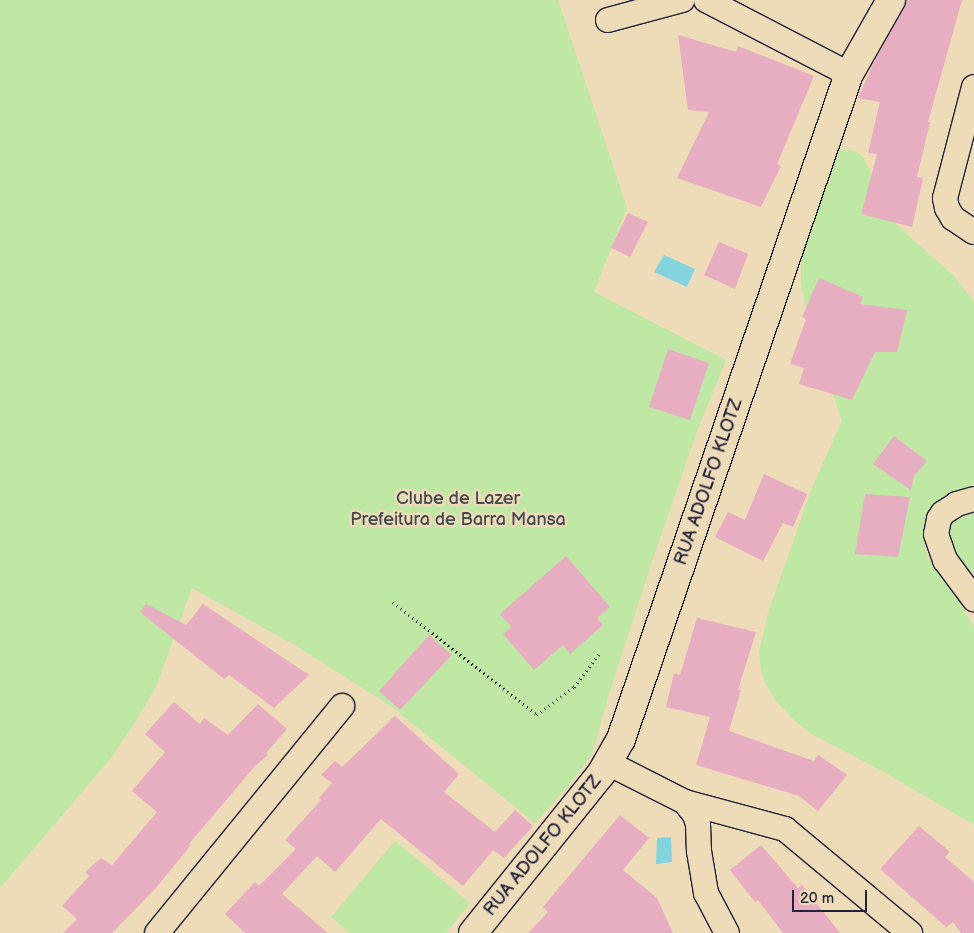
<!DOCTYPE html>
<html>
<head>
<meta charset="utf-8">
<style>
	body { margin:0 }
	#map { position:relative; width:974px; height:933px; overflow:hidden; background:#eedbb8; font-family:"Balsamiq Sans",sans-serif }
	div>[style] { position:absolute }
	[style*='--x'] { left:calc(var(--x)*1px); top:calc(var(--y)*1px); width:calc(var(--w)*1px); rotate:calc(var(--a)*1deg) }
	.green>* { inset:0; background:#bfe8a4 }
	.water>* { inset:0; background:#83d4de }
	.building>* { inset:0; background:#e7aec2 }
	.path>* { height:3px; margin-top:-1.5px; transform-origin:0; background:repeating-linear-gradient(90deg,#22223b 0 1px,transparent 0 5px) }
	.roads { filter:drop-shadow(1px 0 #22223b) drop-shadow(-1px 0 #22223b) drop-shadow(0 1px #22223b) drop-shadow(0 -1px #22223b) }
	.minor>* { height:24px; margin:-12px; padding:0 12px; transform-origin:12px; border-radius:12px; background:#eedbb8 }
	.tertiary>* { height:28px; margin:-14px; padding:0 14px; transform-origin:14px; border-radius:14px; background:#eedbb8 }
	span { translate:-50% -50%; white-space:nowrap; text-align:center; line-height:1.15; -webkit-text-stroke:5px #eedbb8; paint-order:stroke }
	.street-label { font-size:18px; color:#22223b }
	.park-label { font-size:18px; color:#414a50 }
	.scale { position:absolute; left:792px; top:890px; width:75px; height:22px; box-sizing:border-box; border:2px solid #22223b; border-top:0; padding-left:6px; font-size:15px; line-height:18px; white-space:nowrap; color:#22223b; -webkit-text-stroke:4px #eedbb8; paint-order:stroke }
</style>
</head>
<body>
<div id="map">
	<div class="green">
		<div style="clip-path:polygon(0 0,558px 0,627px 208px,594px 292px,726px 360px,696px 434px,653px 559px,609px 694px,593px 752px,572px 782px,535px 823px,392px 707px,298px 647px,192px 588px,156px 687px,132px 727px,111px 758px,0 888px)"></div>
		<div style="clip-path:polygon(839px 150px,855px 151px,864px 158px,892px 218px,901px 229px,953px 275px,974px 301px,974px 483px,955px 494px,925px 531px,924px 542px,928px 558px,954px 593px,974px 627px,974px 825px,882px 771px,810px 733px,795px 721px,775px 700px,764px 681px,761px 670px,759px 652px,768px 613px,813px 485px,842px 421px,809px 324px,801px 282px,801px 250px,831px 154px)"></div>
		<div style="clip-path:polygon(974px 509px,974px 567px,971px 580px,941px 533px,948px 520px)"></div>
		<div style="clip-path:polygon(395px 841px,470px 903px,446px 933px,350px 933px,331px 917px)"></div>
	</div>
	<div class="water">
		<div style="clip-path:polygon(664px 255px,695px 269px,687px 287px,654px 272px)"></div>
		<div style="clip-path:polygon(671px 837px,672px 862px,656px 864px,657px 838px)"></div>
	</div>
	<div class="building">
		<div style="clip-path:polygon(908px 0,962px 0,928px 122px,930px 122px,917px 177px,923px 178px,912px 227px,861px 214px,877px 154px,868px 153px,880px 102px,858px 98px,873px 64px)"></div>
		<div style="clip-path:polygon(678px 35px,736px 52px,738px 46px,814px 76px,777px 164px,781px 166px,761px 207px,677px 178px,709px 112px,688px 110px)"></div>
		<div style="clip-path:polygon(628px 213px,648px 222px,630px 257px,611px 248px)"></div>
		<div style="clip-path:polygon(719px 242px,748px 254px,735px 289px,704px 275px)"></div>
		<div style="clip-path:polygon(819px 278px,863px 297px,860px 304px,907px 310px,897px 352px,875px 352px,852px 400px,799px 384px,804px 368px,790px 364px,806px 319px,802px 317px)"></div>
		<div style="clip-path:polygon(668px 349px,709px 363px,690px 420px,649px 407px)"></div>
		<div style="clip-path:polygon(894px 436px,927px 461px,914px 476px,911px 490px,873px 464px)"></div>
		<div style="clip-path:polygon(764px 474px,807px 494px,793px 527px,783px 523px,763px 561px,715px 537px,728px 512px,745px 520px)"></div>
		<div style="clip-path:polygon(865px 494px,910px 497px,898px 557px,855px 554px)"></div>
		<div style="clip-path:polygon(566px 556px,610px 607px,597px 618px,603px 625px,570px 654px,563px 645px,534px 670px,503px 634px,511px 627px,500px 614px)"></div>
		<div style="clip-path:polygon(146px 604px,186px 625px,203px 604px,309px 675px,274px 708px,229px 675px,224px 679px,140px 612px)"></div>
		<div style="clip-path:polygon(697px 618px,756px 632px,738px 690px,741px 690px,729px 731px,814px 761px,818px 755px,847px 775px,818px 811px,799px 796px,696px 765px,710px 717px,666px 707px,674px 673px,680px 675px)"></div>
		<div style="clip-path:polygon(429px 635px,452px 655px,400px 710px,379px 691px)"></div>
		<div style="clip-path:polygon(174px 702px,200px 724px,204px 718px,228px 735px,258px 704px,287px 729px,266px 753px,268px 755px,255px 766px,189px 844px,191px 845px,155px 889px,112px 933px,63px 933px,77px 919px,62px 906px,89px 876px,85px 872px,101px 858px,112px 865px,157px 812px,132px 791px,165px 752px,145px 734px)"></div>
		<div style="clip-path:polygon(395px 716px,459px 774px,444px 792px,495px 832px,515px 810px,533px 826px,504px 858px,493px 850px,463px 886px,381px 819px,335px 872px,317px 856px,282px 894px,328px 933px,245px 933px,225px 914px,255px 882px,259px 886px,296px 849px,285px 840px,321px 800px,319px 798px,332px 783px,321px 775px,335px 761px,342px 767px)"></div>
		<div style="clip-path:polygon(620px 815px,649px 838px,623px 870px,657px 898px,673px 933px,528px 933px,548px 912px,543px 907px)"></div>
		<div style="clip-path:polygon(919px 826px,950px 852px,945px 857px,974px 882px,974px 933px,961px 933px,953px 922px,946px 927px,880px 869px)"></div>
		<div style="clip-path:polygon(761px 845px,798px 888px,802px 885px,840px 933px,783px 933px,758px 900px,755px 902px,730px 870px)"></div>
	</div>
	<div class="path">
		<div style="--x:393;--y:602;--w:183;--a:38.1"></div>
		<div style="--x:537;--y:715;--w:46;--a:-37.1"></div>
		<div style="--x:574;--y:687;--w:41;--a:-52.9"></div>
	</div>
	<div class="roads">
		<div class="minor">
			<div style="--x:706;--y:0;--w:161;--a:27.4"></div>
			<div style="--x:608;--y:20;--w:77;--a:-15.1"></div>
			<div style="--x:974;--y:87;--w:115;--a:104.6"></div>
			<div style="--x:945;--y:198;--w:10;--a:79"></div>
			<div style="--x:947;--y:208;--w:12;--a:59"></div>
			<div style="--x:953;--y:218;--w:25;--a:34"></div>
			<div style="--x:974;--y:499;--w:18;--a:164"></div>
			<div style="--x:957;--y:504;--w:17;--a:147"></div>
			<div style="--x:943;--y:513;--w:7;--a:124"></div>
			<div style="--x:939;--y:519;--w:15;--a:101"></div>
			<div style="--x:936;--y:534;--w:28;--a:71"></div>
			<div style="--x:945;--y:560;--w:49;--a:53.4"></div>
			<div style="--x:608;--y:763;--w:86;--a:26.9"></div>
			<div style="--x:685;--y:802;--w:104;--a:15.1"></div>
			<div style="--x:785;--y:829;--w:163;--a:39.8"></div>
			<div style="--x:685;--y:802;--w:16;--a:52"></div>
			<div style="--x:695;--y:815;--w:9;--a:72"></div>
			<div style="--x:698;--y:824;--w:27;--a:88"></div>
			<div style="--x:699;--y:851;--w:43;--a:80.5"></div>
			<div style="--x:706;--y:893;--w:45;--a:62.3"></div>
			<div style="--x:157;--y:933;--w:293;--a:-50.8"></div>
		</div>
		<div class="tertiary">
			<div style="--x:473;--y:933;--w:204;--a:-51.2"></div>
			<div style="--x:601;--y:774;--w:40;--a:-60.3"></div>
			<div style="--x:621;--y:739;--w:703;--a:-71.08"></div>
			<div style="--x:849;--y:74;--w:85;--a:-60.4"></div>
		</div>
	</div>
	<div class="street-label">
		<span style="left:709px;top:482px;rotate:-71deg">RUA ADOLFO KLOTZ</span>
		<span style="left:543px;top:846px;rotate:-51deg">RUA ADOLFO KLOTZ</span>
	</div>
	<div class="park-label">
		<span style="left:458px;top:510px">Clube de Lazer<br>Prefeitura de Barra Mansa</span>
	</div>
	<div class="scale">20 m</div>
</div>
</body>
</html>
